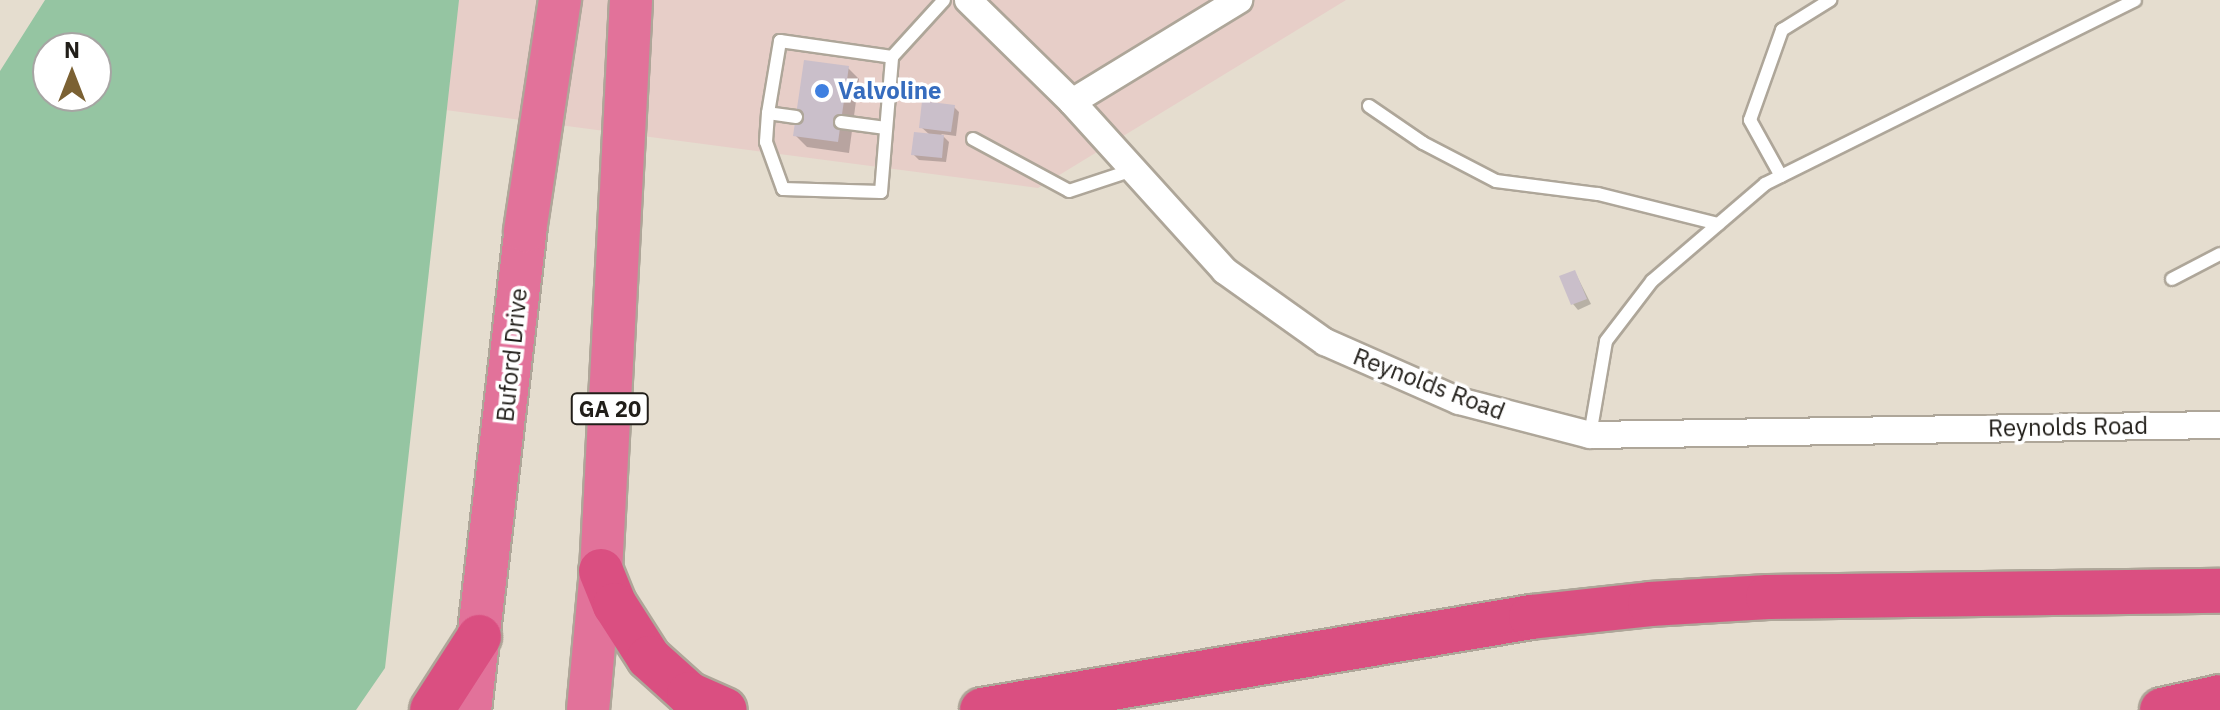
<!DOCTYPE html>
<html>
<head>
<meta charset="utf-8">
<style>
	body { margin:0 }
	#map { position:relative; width:2220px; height:710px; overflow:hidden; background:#e5ddcf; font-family:"IBM Plex Sans",sans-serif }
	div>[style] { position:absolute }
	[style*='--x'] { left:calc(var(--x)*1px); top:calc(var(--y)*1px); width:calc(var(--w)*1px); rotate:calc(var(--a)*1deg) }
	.industrial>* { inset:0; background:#e7cec8 }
	.green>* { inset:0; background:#95c5a2 }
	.shadow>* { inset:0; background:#0003 }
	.building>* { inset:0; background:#cabfca }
	.roads { filter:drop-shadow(2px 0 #aea699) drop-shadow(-2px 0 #aea699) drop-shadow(0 2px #aea699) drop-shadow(0 -2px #aea699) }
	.service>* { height:12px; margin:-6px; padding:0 6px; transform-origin:6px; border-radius:6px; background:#fff }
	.minor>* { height:26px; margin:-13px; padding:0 13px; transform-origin:13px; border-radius:13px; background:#fff }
	.trunk>* { height:42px; margin:-21px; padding:0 21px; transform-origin:21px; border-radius:21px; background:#e2729a }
	.motorway>* { height:44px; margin:-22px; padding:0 22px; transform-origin:22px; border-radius:22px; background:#da4f81 }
	.dots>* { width:22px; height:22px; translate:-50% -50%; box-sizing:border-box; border:4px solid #fff; border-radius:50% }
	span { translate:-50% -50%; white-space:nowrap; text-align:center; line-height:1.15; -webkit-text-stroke:7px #fff; paint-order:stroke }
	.shield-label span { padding:2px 6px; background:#fff; border:2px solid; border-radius:6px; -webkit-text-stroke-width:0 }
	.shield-label { font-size:22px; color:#211e19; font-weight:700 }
	.shop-label { font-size:24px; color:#366cbe; font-weight:700 }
	.left { translate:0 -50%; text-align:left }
	.street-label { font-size:24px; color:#211e19 }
	.north { position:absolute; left:32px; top:32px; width:80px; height:80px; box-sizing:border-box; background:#fff; border:2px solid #a6a5a3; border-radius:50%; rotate:0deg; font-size:22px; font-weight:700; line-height:32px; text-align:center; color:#211e19 }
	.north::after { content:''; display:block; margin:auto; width:28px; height:36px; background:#7b6133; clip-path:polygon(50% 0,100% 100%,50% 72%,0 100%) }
</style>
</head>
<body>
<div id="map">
	<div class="industrial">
		<div style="clip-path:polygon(188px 0,1346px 0,1038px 188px,179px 75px)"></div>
	</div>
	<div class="green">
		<div style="clip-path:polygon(evenodd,45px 0,459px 0,385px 668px,356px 710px,0 710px,0 71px,45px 0,48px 48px,96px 48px,96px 96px,48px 96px,48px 48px)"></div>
	</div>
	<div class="shadow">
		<div style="clip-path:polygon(848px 68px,859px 79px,849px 153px,807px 147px,795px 135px)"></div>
		<div style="clip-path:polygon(954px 107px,959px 112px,956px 136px,941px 134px,949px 142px,946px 162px,919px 160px,913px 154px,930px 135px,921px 127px)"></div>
		<div style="clip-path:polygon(1575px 272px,1591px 304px,1578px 310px,1573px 304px)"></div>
	</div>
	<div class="building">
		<div style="clip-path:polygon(804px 60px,849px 66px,838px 142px,793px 136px)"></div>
		<div style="clip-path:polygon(922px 101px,955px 105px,951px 132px,919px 128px)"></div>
		<div style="clip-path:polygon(914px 132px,944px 135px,942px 158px,911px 155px)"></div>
		<div style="clip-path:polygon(1575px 270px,1587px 299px,1571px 305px,1559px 276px)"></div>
	</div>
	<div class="roads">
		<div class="service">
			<div style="--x:1369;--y:106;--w:65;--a:34.4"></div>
			<div style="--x:1423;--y:143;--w:82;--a:27.5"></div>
			<div style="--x:1496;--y:181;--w:103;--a:7.3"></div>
			<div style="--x:1598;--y:194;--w:124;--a:14"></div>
			<div style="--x:768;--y:113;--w:29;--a:94"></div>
			<div style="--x:766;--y:142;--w:50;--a:70.1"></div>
			<div style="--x:783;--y:189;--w:98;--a:1.8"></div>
			<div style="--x:881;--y:192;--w:135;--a:-85.3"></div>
			<div style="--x:892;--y:57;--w:77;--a:-47.6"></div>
			<div style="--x:796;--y:117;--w:28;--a:-172"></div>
			<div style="--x:768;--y:113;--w:73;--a:-80.5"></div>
			<div style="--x:780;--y:41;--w:113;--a:8.1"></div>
			<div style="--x:841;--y:122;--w:45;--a:7.6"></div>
			<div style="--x:973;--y:139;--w:109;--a:28.4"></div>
			<div style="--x:1069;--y:191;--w:67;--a:-18.2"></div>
			<div style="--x:1781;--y:176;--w:64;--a:-119"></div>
			<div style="--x:1750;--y:120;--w:96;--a:-70.4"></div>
			<div style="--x:1782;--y:30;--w:57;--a:-32"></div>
			<div style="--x:2172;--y:279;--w:54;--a:-27.5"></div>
			<div style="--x:1590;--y:435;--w:95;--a:-80.3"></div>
			<div style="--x:1606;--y:341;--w:76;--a:-52.5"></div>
			<div style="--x:1652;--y:281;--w:149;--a:-40.6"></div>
			<div style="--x:1765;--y:184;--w:413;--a:-26.4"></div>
		</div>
		<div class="minor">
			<div style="--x:968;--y:0;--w:146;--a:44.4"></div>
			<div style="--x:1072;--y:102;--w:228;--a:47.8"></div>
			<div style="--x:1225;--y:271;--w:123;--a:35.4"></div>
			<div style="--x:1325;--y:342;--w:146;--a:23.8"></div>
			<div style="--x:1459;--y:401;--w:135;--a:14.5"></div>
			<div style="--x:1590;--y:435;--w:630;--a:-0.91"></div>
			<div style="--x:1072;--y:102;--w:196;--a:-31.4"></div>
		</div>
		<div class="trunk">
			<div style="--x:470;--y:710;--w:482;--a:-83.4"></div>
			<div style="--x:525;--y:231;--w:234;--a:-81.4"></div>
			<div style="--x:588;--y:710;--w:140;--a:-84.7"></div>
			<div style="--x:601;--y:571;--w:572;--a:-86.99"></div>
		</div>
		<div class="motorway">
			<div style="--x:601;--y:571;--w:37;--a:68"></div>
			<div style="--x:615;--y:605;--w:63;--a:57.3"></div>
			<div style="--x:649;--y:658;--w:54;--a:42"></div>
			<div style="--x:689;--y:694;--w:39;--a:24"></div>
			<div style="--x:432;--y:710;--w:87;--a:-57.2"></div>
			<div style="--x:982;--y:710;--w:557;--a:-9.61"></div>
			<div style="--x:1531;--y:617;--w:120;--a:-6.2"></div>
			<div style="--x:1650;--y:604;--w:118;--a:-3.4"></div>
			<div style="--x:1768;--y:597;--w:452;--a:-0.8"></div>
			<div style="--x:2162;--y:710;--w:59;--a:-12.6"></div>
		</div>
	</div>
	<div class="dots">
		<div style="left:822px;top:91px;background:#3f7fe0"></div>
	</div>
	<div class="shield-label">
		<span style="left:610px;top:409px">GA 20</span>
	</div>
	<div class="shop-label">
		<span class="left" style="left:838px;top:91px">Valvoline</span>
	</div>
	<div class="street-label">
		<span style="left:512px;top:355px;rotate:-84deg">Buford Drive</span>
		<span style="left:1429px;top:384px;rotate:21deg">Reynolds Road</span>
		<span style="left:2068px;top:427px;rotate:-1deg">Reynolds Road</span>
	</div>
	<div class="north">N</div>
</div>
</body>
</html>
